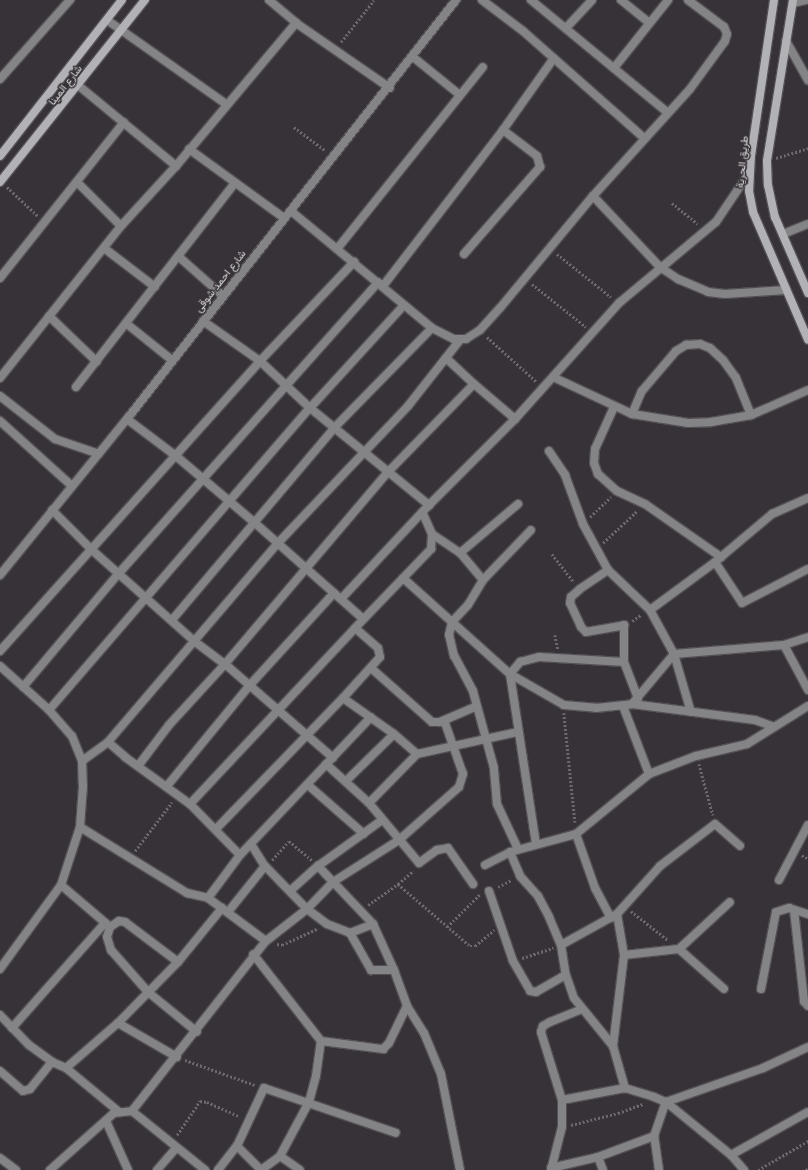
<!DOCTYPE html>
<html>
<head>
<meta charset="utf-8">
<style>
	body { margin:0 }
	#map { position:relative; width:808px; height:1170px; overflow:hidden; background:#363237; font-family:"Playfair Display",Vazirmatn,serif }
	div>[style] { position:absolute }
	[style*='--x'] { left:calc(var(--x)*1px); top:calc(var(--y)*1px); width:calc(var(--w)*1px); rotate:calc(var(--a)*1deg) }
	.path>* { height:2.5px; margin-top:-1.25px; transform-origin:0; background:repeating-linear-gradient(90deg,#6c686d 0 2px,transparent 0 4px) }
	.roads { filter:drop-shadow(1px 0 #545055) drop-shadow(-1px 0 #545055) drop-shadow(0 1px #545055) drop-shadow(0 -1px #545055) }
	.minor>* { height:8px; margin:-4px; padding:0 4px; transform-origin:4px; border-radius:4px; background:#848386 }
	.secondary>* { height:8px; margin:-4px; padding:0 4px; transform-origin:4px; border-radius:4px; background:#b2b1b5 }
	span { translate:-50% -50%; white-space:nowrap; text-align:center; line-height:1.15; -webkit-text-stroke:3px #363237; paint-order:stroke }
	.street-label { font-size:11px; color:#dddadd }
</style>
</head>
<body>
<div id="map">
	<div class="path">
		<div style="--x:341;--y:42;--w:53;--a:-51.8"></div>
		<div style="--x:294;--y:127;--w:40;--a:37"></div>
		<div style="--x:776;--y:158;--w:34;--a:-17"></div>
		<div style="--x:7;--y:187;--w:42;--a:43.1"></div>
		<div style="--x:672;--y:203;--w:33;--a:39"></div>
		<div style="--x:557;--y:254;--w:69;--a:38.5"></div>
		<div style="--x:532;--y:284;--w:69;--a:38.5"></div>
		<div style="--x:487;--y:337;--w:67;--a:42"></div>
		<div style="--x:590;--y:517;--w:29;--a:-44"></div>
		<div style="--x:603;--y:543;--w:47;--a:-43.3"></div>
		<div style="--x:552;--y:554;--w:36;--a:52"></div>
		<div style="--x:632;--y:621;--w:11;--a:-34"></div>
		<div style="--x:555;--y:635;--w:14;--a:78"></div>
		<div style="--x:564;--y:713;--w:110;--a:84.2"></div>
		<div style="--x:699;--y:764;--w:53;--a:74.6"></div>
		<div style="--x:135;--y:851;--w:61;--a:-52.9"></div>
		<div style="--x:802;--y:855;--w:7;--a:34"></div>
		<div style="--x:272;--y:860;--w:25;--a:-48"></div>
		<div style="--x:289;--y:841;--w:30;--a:40"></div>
		<div style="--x:398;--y:884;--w:95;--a:40.7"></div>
		<div style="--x:470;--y:946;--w:5;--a:0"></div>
		<div style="--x:475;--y:946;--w:25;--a:-40"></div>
		<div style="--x:498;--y:887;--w:15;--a:-28"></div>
		<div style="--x:368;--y:905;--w:37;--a:-35"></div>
		<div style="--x:398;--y:884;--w:20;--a:-41"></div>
		<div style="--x:631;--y:911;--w:47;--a:38.1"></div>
		<div style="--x:447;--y:927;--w:47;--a:-45"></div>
		<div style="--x:277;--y:944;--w:5;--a:11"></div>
		<div style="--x:282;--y:945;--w:40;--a:-25"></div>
		<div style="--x:522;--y:958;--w:33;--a:-18"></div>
		<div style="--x:185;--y:1060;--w:74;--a:19.7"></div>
		<div style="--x:571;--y:1125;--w:49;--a:-14.3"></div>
		<div style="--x:618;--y:1113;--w:27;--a:-20"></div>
		<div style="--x:177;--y:1135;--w:41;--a:-55.9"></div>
		<div style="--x:200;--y:1101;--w:7;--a:8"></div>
		<div style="--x:207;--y:1102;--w:36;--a:24"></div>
		<div style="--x:758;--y:1170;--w:58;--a:-30.1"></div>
		<div style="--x:806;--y:1170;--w:3;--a:-45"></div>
	</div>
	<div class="roads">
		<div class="minor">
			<div style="--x:269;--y:0;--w:35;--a:40"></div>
			<div style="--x:296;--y:23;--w:114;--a:34.7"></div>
			<div style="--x:482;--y:0;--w:51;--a:37.1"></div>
			<div style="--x:523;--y:31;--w:162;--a:41.5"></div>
			<div style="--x:531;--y:0;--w:176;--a:39.5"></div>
			<div style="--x:621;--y:0;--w:36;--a:39"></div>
			<div style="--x:793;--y:3;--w:13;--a:-13"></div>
			<div style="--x:107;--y:20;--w:146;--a:35.2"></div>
			<div style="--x:566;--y:28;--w:38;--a:-47"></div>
			<div style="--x:786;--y:41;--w:45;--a:60.6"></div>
			<div style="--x:413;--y:57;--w:60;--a:39"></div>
			<div style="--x:614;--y:68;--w:87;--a:-51.5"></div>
			<div style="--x:0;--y:79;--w:106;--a:-48.5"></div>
			<div style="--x:79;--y:86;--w:126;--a:39.5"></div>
			<div style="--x:189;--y:149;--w:117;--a:36"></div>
			<div style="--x:77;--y:182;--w:62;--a:45"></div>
			<div style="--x:593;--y:196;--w:98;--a:46.7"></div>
			<div style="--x:660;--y:267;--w:22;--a:34"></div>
			<div style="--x:678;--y:279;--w:33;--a:23"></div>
			<div style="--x:708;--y:292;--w:17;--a:7"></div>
			<div style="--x:725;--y:294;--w:61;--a:-3.8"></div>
			<div style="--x:291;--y:211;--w:183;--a:39.7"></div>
			<div style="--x:432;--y:328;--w:25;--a:27"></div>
			<div style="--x:454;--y:339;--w:12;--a:0"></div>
			<div style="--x:466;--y:339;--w:17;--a:-33"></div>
			<div style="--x:480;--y:330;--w:30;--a:-48"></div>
			<div style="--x:500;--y:308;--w:146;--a:-50.3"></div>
			<div style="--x:593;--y:196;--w:144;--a:-47.8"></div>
			<div style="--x:690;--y:89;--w:59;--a:-53.9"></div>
			<div style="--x:725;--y:41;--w:7;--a:-74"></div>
			<div style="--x:727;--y:34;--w:8;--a:-113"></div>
			<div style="--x:724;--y:27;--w:45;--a:-143.1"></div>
			<div style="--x:783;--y:234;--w:27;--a:-22"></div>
			<div style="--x:104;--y:248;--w:64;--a:37.4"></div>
			<div style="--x:337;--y:249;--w:233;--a:-51.3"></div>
			<div style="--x:464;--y:254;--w:116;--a:-48.9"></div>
			<div style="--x:540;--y:167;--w:11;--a:-105"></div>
			<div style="--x:537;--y:156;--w:43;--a:-142.6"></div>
			<div style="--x:178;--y:256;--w:60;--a:41.6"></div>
			<div style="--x:0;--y:278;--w:199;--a:-51.5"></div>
			<div style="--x:383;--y:286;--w:197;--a:-52.4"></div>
			<div style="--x:503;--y:130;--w:88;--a:-54.7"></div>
			<div style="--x:49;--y:316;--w:66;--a:43.8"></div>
			<div style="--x:203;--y:321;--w:70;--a:35.1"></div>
			<div style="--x:260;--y:361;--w:69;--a:43.2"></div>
			<div style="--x:310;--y:408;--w:154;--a:39.2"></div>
			<div style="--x:127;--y:324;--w:58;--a:38.7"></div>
			<div style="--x:446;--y:358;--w:38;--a:43"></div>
			<div style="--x:553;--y:377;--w:87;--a:25.1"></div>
			<div style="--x:632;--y:414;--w:57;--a:9.1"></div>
			<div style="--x:688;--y:423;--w:23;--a:-2"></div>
			<div style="--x:711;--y:422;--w:41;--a:-9.9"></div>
			<div style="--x:751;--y:415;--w:62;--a:-23.7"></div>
			<div style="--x:0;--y:378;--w:194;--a:-51.5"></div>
			<div style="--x:121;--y:226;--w:81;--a:-47.5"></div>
			<div style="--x:176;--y:166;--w:187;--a:-50"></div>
			<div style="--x:76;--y:387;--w:257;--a:-52.1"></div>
			<div style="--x:0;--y:396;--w:70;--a:38"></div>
			<div style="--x:55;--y:439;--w:46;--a:18.8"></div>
			<div style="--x:614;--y:407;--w:46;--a:114.3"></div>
			<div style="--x:595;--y:449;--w:14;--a:94"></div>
			<div style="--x:594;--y:463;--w:12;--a:70"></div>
			<div style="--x:598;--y:474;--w:25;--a:42"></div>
			<div style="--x:617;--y:491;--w:31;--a:25"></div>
			<div style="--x:645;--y:504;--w:93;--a:34.9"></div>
			<div style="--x:632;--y:414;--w:25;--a:-67"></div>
			<div style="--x:642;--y:391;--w:52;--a:-49.6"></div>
			<div style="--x:676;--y:351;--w:12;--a:-31"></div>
			<div style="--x:686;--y:345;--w:14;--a:-4"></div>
			<div style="--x:700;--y:344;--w:11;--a:22"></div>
			<div style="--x:710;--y:348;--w:18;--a:43"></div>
			<div style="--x:723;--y:360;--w:22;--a:54"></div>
			<div style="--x:736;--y:378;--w:40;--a:68"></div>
			<div style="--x:127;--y:419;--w:61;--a:37.1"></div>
			<div style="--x:176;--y:456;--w:104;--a:40.3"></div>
			<div style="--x:255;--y:523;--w:144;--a:41.6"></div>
			<div style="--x:0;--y:421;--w:97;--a:42.1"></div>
			<div style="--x:549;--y:451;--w:29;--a:56"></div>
			<div style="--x:565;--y:475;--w:52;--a:69.8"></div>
			<div style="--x:583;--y:524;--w:52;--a:61.5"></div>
			<div style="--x:608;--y:570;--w:58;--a:43.6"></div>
			<div style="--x:650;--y:610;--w:50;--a:61.4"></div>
			<div style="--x:674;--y:654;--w:60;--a:73.7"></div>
			<div style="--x:52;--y:510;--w:57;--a:45"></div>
			<div style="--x:92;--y:550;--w:137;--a:41.7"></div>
			<div style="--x:194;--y:641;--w:39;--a:37"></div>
			<div style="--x:225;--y:664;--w:143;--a:41"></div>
			<div style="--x:432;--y:534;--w:34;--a:34"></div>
			<div style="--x:715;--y:562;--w:49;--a:56.6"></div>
			<div style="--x:742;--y:603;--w:74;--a:-27.3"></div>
			<div style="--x:608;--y:570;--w:34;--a:146"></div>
			<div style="--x:580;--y:589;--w:12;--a:138"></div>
			<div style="--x:571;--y:597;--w:6;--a:99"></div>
			<div style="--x:570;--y:603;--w:26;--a:65"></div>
			<div style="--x:581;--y:627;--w:7;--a:45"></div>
			<div style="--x:586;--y:632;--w:39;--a:-10"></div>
			<div style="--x:624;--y:625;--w:37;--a:90"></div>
			<div style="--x:624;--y:662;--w:39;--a:69"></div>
			<div style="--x:0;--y:575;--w:201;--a:-50.9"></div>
			<div style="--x:127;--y:419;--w:533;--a:-51.86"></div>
			<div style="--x:403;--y:578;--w:144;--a:41.9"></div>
			<div style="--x:510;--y:674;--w:62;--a:29.9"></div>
			<div style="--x:564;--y:705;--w:32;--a:5"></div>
			<div style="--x:596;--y:708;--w:36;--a:-6"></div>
			<div style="--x:632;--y:704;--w:65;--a:-50"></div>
			<div style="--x:674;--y:654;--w:110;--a:-4.7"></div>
			<div style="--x:784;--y:645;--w:25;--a:-18"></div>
			<div style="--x:483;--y:580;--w:35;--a:-130"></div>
			<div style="--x:460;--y:553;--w:76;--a:-40.2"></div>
			<div style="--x:341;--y:599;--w:129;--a:-46.9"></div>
			<div style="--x:429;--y:505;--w:122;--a:-45"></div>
			<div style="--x:515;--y:419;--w:156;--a:-48.1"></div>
			<div style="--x:619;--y:303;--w:126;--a:-39.9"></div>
			<div style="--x:716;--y:222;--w:59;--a:-56"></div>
			<div style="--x:650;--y:610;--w:81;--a:-36.4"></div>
			<div style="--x:715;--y:562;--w:75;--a:-40.1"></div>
			<div style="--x:772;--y:514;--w:39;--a:-24"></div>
			<div style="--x:172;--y:620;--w:251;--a:-49.8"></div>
			<div style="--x:334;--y:428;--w:140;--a:-45.6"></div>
			<div style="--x:784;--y:645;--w:51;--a:61.9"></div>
			<div style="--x:0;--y:651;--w:389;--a:-48.1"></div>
			<div style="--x:260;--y:361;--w:137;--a:-46.5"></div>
			<div style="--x:0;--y:666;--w:66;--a:41.9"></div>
			<div style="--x:49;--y:710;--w:35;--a:49"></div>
			<div style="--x:72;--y:736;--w:27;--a:68"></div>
			<div style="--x:82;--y:761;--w:25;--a:88"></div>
			<div style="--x:83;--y:786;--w:41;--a:94.2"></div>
			<div style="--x:80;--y:827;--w:61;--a:108.1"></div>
			<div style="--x:61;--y:885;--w:104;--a:126"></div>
			<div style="--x:371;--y:668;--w:81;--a:41.5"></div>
			<div style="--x:432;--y:722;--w:8;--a:0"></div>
			<div style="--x:440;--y:722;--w:40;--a:-23.4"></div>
			<div style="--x:23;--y:687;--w:150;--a:-49.9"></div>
			<div style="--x:120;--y:572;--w:388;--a:-48.3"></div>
			<div style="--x:343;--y:698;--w:55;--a:-47.9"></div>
			<div style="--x:380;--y:657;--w:9;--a:-103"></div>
			<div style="--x:378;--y:648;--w:30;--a:-139"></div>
			<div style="--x:355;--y:628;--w:110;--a:-46.1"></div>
			<div style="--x:431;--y:549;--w:15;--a:-86"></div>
			<div style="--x:432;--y:534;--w:24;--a:-114"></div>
			<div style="--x:632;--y:704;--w:124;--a:7.4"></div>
			<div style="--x:755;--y:720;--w:20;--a:20"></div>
			<div style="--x:623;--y:706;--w:73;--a:69.1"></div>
			<div style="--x:49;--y:710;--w:399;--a:-49.2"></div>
			<div style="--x:310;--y:408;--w:139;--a:-47.6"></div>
			<div style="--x:108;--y:742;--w:23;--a:41"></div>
			<div style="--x:125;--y:757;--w:80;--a:35.9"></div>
			<div style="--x:190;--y:804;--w:71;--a:45.6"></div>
			<div style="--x:82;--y:761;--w:32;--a:-36"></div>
			<div style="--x:108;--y:742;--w:262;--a:-49.5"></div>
			<div style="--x:278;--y:543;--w:189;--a:-46.5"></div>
			<div style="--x:408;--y:406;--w:84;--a:-51.8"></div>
			<div style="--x:326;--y:764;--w:58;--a:42.2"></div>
			<div style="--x:369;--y:803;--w:78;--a:50.2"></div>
			<div style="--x:419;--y:863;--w:22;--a:-36"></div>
			<div style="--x:437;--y:850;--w:11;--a:-10"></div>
			<div style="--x:448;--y:848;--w:44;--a:55.2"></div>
			<div style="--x:138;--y:766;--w:51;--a:-52.9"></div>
			<div style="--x:169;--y:725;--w:83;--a:-47.4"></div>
			<div style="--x:225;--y:664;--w:252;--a:-49.7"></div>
			<div style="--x:388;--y:472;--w:123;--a:-45.7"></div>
			<div style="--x:474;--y:384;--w:54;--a:40.5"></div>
			<div style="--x:346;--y:781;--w:67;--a:-44.4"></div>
			<div style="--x:308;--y:785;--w:74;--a:41.2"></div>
			<div style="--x:167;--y:786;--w:129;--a:-50.6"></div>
			<div style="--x:249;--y:686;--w:126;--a:-47.6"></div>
			<div style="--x:369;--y:803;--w:69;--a:-45.6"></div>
			<div style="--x:417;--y:754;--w:103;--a:-12.3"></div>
			<div style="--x:190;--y:804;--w:241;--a:-46.8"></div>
			<div style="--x:80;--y:827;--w:126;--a:31.7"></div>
			<div style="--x:187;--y:893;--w:22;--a:13"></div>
			<div style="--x:208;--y:898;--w:72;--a:36.6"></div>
			<div style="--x:216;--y:829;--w:182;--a:-45.9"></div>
			<div style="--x:343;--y:698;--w:62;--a:35.2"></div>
			<div style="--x:394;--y:734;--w:30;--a:41"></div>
			<div style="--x:576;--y:834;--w:57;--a:70.6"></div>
			<div style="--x:595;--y:888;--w:34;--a:62"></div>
			<div style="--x:251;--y:844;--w:26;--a:58"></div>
			<div style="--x:265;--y:866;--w:60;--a:45.7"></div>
			<div style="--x:307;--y:909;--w:25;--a:37"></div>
			<div style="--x:327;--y:924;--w:25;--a:21"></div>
			<div style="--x:350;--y:933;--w:43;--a:60.4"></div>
			<div style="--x:371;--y:970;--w:23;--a:0"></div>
			<div style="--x:536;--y:844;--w:172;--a:-98.7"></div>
			<div style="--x:510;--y:674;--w:16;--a:-50"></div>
			<div style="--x:520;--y:662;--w:20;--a:-15"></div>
			<div style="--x:539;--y:657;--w:85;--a:3.4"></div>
			<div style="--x:518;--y:849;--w:50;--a:-115"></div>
			<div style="--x:497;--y:804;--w:36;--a:-95"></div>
			<div style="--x:494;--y:768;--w:80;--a:-105.3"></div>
			<div style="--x:473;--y:691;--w:40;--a:-118"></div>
			<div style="--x:454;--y:656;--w:22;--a:-103"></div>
			<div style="--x:449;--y:635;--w:13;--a:-77"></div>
			<div style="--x:452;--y:622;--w:23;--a:-47"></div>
			<div style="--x:468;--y:605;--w:29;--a:-59"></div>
			<div style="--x:483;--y:580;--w:69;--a:-46.2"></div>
			<div style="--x:510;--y:852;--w:26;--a:67"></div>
			<div style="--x:520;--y:876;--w:27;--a:48"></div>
			<div style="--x:538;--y:896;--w:24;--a:62"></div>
			<div style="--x:549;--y:917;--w:30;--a:67"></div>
			<div style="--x:561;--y:945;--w:30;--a:81"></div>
			<div style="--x:566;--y:975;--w:24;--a:71"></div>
			<div style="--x:574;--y:998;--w:62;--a:50.9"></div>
			<div style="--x:485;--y:865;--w:28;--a:-27"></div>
			<div style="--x:510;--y:852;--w:68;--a:-15.3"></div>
			<div style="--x:576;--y:834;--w:94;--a:-39.4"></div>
			<div style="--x:649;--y:774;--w:50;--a:-21"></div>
			<div style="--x:696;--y:756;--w:52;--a:-13.2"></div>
			<div style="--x:747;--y:744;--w:72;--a:-31.9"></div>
			<div style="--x:318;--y:866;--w:80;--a:46.5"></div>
			<div style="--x:373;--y:924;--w:51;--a:65.5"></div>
			<div style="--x:394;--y:970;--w:38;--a:70"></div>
			<div style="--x:407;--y:1006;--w:32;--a:58"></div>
			<div style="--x:424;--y:1033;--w:44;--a:67.5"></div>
			<div style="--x:441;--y:1074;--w:98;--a:78.8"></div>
			<div style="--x:779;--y:880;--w:62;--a:-62.2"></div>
			<div style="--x:61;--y:885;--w:63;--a:40.5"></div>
			<div style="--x:290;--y:891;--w:38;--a:-42"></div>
			<div style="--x:318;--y:866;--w:79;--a:-35.7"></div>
			<div style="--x:489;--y:891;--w:74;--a:71.1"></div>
			<div style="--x:513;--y:961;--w:34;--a:60"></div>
			<div style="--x:530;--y:991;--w:6;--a:9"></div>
			<div style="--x:536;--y:992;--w:34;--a:-30"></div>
			<div style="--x:208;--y:898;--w:54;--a:-53.3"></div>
			<div style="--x:240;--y:855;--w:190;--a:-46.5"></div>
			<div style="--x:794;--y:910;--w:92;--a:83.7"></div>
			<div style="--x:804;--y:1001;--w:6;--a:51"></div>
			<div style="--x:228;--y:912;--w:59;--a:-51.2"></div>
			<div style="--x:617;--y:914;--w:42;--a:80.3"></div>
			<div style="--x:624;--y:955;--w:92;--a:96.9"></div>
			<div style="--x:613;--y:1046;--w:44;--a:74.1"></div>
			<div style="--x:350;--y:933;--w:25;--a:-21"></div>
			<div style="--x:561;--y:945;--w:64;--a:-29"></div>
			<div style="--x:617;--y:914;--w:64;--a:-48.1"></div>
			<div style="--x:660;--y:866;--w:69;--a:-37.4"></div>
			<div style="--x:715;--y:824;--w:33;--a:41"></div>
			<div style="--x:679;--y:949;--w:60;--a:41.6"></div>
			<div style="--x:624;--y:955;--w:55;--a:-6.2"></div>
			<div style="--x:679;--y:949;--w:69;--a:-42.7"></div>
			<div style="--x:178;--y:962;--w:66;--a:-143"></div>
			<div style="--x:125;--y:922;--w:6;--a:-171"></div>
			<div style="--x:119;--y:921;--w:11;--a:146"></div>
			<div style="--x:110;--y:927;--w:10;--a:107"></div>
			<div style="--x:107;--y:937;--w:14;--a:73"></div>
			<div style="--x:111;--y:950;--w:56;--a:48.6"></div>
			<div style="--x:148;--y:992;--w:63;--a:39.2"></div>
			<div style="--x:761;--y:989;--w:78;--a:-79"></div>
			<div style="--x:776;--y:912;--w:14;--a:-17"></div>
			<div style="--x:789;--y:908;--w:20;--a:18"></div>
			<div style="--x:0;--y:1015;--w:42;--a:46"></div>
			<div style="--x:29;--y:1045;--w:29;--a:36"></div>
			<div style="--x:118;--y:1023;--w:68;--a:30"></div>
			<div style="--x:12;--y:1028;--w:140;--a:-48.5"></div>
			<div style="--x:321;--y:1041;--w:63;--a:7.4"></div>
			<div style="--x:383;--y:1049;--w:8;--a:-45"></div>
			<div style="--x:389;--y:1043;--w:41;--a:-64.1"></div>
			<div style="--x:66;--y:1068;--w:67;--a:39.6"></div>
			<div style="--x:0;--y:1071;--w:30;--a:41"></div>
			<div style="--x:23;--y:1091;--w:7;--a:-16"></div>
			<div style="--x:30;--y:1089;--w:35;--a:-51"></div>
			<div style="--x:52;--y:1062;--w:15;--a:23"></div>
			<div style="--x:66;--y:1068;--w:69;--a:-40.9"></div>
			<div style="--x:118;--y:1023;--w:86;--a:-45.5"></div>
			<div style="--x:178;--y:962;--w:70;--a:-50.8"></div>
			<div style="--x:562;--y:1100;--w:64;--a:-10.8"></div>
			<div style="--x:625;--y:1088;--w:30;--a:17"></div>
			<div style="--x:654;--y:1097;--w:13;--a:23"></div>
			<div style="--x:666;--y:1102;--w:84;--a:39.2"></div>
			<div style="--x:731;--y:1155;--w:20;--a:49"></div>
			<div style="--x:132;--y:1111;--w:94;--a:38.9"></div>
			<div style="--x:106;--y:1121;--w:54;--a:65.8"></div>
			<div style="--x:237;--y:1146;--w:34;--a:45"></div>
			<div style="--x:261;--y:1170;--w:24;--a:-36"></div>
			<div style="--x:280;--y:1156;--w:61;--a:-61.8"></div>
			<div style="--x:309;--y:1102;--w:27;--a:-75"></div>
			<div style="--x:316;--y:1076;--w:35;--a:-82"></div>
			<div style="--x:321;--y:1041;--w:110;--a:-128"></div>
			<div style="--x:731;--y:1155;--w:88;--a:-29.2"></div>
			<div style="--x:280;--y:1156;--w:24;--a:35"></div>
			<div style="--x:598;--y:1157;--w:14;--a:69"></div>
			<div style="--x:0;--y:1158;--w:20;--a:37"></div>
			<div style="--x:551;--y:1168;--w:48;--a:-13.2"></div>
			<div style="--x:598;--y:1157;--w:60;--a:-20.6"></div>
			<div style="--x:50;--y:1170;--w:86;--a:-41.7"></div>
			<div style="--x:114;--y:1113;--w:18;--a:-6"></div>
			<div style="--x:132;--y:1111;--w:216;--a:-51.8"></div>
			<div style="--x:266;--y:941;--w:52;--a:-38"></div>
			<div style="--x:307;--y:909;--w:37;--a:-46"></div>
			<div style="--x:333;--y:882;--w:78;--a:-32.5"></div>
			<div style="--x:399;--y:840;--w:80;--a:-41.5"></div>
			<div style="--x:459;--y:787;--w:14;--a:-73"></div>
			<div style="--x:463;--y:774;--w:57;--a:-109.4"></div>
			<div style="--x:157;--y:1170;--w:29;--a:-49"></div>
			<div style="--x:218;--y:1170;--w:31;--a:-52"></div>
			<div style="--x:237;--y:1146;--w:64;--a:-65"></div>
			<div style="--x:264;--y:1088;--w:139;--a:18.8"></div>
			<div style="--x:551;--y:1170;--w:44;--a:-75.7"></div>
			<div style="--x:562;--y:1127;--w:27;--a:-90"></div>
			<div style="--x:562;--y:1100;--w:71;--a:-107.2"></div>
			<div style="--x:541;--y:1032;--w:6;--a:-72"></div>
			<div style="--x:543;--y:1026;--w:8;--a:-30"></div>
			<div style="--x:550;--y:1022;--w:35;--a:-22"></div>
			<div style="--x:659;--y:1170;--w:34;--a:-98"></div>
			<div style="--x:654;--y:1136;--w:36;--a:-71"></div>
			<div style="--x:666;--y:1102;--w:103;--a:-19.3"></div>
			<div style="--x:763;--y:1068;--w:50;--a:-25"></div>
		</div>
		<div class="secondary">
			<div style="--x:774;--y:0;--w:157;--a:98.4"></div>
			<div style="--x:751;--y:155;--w:36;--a:93"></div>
			<div style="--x:749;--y:191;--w:21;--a:79"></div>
			<div style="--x:753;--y:212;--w:139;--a:66.7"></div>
			<div style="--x:793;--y:0;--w:163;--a:99.2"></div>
			<div style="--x:767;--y:161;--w:24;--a:88"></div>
			<div style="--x:768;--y:185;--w:33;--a:78"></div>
			<div style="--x:775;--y:217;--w:83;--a:66.5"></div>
			<div style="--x:0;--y:156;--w:198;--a:-52"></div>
			<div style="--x:0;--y:182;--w:233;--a:-51.5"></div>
		</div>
	</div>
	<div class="street-label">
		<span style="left:65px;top:85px;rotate:-52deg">شارع المينا</span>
		<span style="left:742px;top:162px;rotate:-85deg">طريق الحرية</span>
		<span style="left:220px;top:281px;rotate:-52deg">شارع احمد شوقى</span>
	</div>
</div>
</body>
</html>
